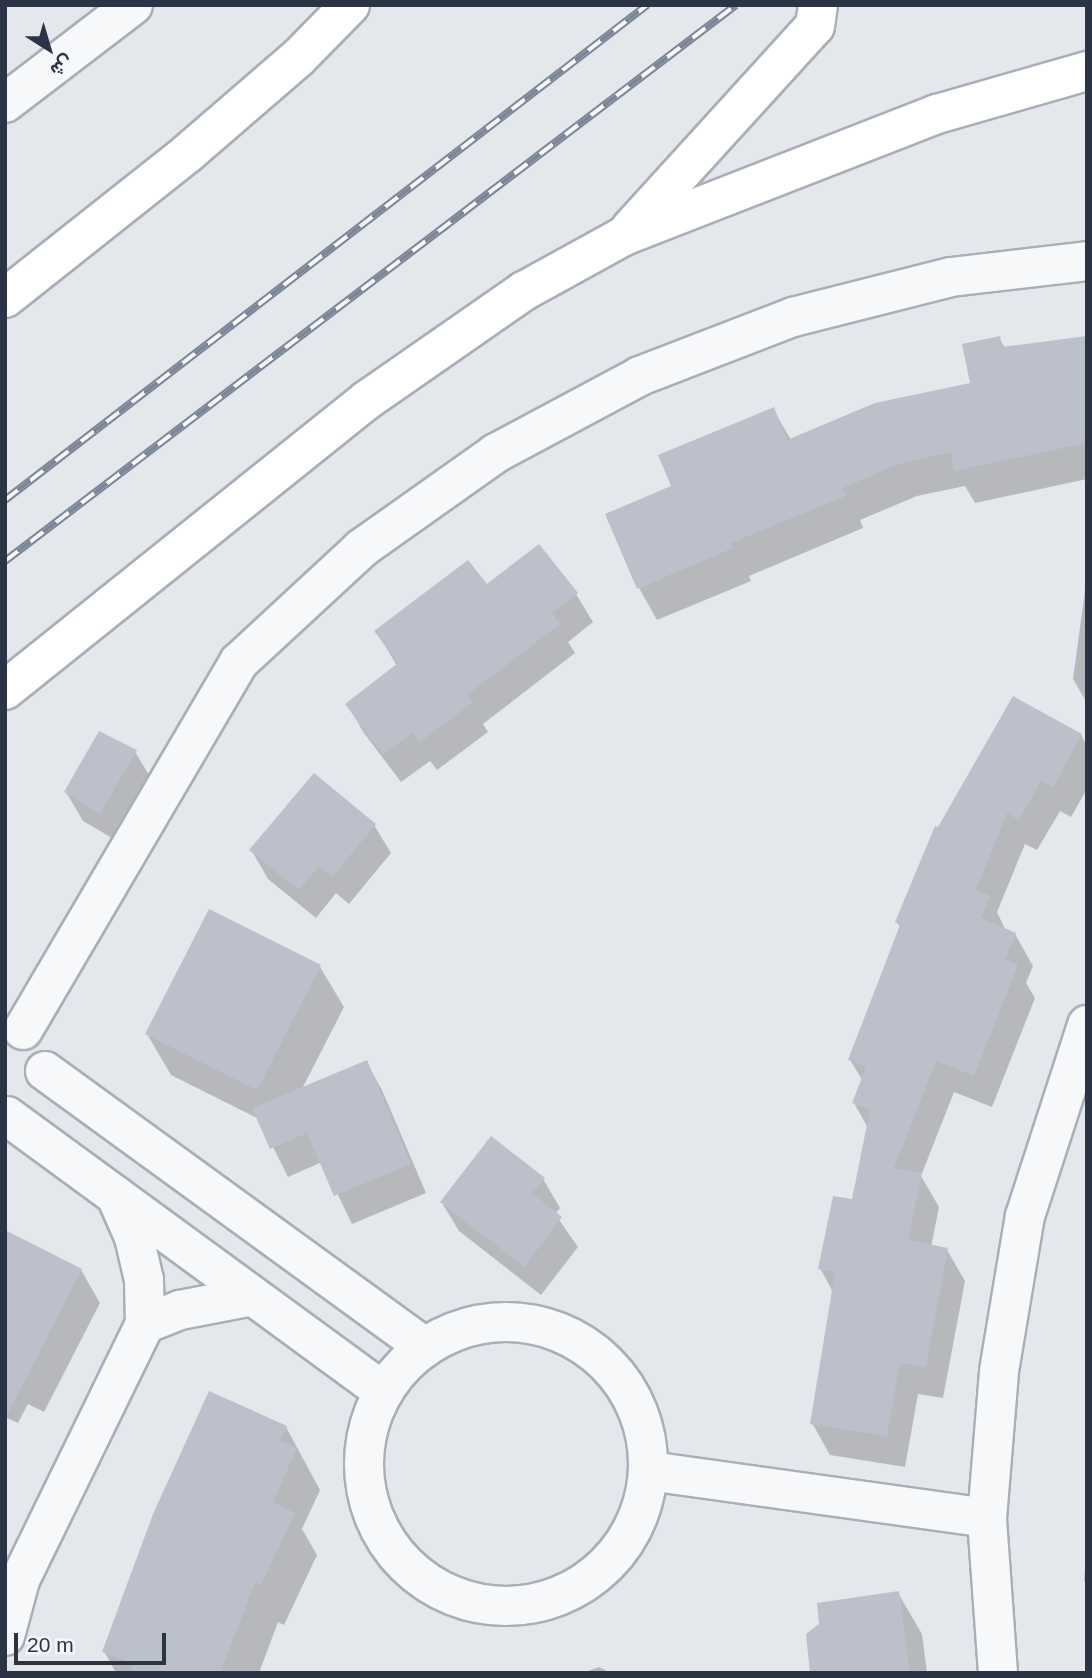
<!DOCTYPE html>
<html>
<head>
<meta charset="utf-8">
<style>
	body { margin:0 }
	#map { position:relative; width:1092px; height:1678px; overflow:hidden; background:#e4e7ec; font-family:Helvetica,Vazirmatn,sans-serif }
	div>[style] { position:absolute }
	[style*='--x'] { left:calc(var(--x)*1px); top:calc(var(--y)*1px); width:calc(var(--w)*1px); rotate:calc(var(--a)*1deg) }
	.shadow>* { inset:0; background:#0003 }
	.building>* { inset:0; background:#bbc0ca }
	.roads { filter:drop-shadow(2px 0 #a9aeb7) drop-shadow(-2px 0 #a9aeb7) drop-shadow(0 2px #a9aeb7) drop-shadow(0 -2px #a9aeb7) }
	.minor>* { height:38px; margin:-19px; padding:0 19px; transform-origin:19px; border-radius:19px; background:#f7f8fa }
	.minor>.ring { margin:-19px; padding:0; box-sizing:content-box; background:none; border:38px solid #f7f8fa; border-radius:50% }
	.major>* { height:38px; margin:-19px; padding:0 19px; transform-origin:19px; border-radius:19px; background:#fff }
	.rail>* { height:8px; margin-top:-4px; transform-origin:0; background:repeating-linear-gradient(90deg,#f4f6f9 0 16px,#7d8696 0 32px); box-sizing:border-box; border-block:2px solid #7d8696 }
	span { translate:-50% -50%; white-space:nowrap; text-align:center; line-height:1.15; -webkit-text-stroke:6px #f4f6f9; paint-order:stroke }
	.frame { position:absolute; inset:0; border:7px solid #2b3445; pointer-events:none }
	.north { position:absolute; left:14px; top:14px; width:70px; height:70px; -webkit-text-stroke:5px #f4f6f9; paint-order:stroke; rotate:143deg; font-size:19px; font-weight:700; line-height:28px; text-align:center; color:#2b3445 }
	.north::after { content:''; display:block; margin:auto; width:24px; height:32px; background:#2b3445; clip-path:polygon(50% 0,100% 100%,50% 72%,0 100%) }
	.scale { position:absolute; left:14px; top:1633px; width:152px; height:32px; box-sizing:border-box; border:4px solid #2b3445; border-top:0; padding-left:9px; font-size:21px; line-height:24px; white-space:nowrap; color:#2b3445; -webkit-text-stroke:5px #f4f6f9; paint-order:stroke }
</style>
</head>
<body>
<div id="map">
	<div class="shadow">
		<div style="clip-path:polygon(999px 338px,1005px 348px,1087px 338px,1087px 479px,975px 503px,965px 486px,917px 496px,860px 520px,863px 528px,749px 576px,751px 581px,657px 620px,639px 588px,674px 487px,773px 409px,791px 440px,973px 384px)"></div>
		<div style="clip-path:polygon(1087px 576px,1087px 703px,1073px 679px)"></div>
		<div style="clip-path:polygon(487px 587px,576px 594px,593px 622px,568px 642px,575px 653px,483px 724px,488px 732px,437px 770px,430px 761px,401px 782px,364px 733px,347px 704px,397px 666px,377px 632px)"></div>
		<div style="clip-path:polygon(1081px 735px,1087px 746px,1087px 789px,1071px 817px,1060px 811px,1037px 850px,1025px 844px,997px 912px,1006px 931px,1015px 934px,1033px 966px,1026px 983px,1035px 998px,992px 1107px,954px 1092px,921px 1176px,939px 1207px,931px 1247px,947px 1250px,965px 1281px,943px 1398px,918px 1394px,905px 1467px,830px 1455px,812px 1423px,833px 1292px,820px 1268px,854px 1201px,868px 1128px,854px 1103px,863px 1081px,850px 1060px,901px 929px,897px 922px,939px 830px)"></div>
		<div style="clip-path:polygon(135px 752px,152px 780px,117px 841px,83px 821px,66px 792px)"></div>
		<div style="clip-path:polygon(374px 825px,391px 853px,349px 904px,336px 893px,316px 918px,268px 879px,252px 851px)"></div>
		<div style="clip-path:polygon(210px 911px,320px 967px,344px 1007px,302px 1089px,366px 1062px,382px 1090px,426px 1193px,352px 1224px,322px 1162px,288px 1177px,259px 1119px,171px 1075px,147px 1034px)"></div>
		<div style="clip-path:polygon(543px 1179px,560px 1208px,555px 1214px,578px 1247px,541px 1295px,459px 1231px,442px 1203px)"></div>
		<div style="clip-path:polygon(81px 1270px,100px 1303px,44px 1412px,28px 1404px,18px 1423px,5px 1417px)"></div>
		<div style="clip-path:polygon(286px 1427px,320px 1490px,302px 1529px,317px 1555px,284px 1625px,278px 1622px,259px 1673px,116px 1673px,104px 1651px)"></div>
		<div style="clip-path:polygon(1087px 1548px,1087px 1585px,1084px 1580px)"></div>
		<div style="clip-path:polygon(898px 1593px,922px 1634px,927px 1673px,812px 1673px)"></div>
		<div style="clip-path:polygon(599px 1667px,611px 1673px,583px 1673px)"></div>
	</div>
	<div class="building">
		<div style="clip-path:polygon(1000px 336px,1002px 347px,1087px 336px,1087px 443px,954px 471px,951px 452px,898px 464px,843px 488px,846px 496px,731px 543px,733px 548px,637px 589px,605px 514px,671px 486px,658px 455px,774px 407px,787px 440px,875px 403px,970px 383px,962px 344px)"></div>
		<div style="clip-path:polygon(539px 544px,578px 593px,552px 613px,560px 624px,467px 695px,473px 702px,419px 743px,412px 733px,383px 755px,345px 704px,398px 663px,374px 631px,468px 560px,487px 584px)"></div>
		<div style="clip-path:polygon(1013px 696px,1082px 734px,1053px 787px,1041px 781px,1019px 820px,1007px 813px,976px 890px,990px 896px,981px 918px,1016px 933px,1005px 959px,1018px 965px,974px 1076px,936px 1061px,894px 1168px,922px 1173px,908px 1240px,948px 1248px,926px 1367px,900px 1363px,887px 1436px,810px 1424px,835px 1272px,818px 1269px,833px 1196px,852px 1199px,870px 1110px,852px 1103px,866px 1067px,848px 1060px,900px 925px,895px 922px,935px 826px,938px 827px)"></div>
		<div style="clip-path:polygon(99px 731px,137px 750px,100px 814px,64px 792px)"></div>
		<div style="clip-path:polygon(314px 773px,376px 824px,332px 877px,319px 866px,299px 890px,249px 850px)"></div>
		<div style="clip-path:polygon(209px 909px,321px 965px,257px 1090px,145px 1034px)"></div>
		<div style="clip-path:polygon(367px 1060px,411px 1164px,334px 1196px,307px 1133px,270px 1149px,252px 1108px)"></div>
		<div style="clip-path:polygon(491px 1136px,545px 1178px,532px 1193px,562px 1217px,524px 1267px,440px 1202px)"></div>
		<div style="clip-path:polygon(5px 1230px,82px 1269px,5px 1419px)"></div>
		<div style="clip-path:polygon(209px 1391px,287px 1426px,280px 1441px,297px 1448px,273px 1502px,295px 1513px,261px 1585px,255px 1582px,220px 1673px,134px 1673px,131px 1663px,102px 1652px,153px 1514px)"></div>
		<div style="clip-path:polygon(899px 1591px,910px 1673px,810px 1673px,806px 1634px,819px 1624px,817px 1603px)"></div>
	</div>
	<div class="roads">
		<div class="minor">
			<div style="--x:5;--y:103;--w:161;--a:-37.4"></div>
			<div style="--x:23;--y:1030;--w:427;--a:-59.6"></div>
			<div style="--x:239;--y:662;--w:168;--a:-42.8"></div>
			<div style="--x:362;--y:548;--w:164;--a:-35.3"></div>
			<div style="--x:496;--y:453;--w:163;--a:-28.1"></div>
			<div style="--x:640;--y:376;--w:164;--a:-21.1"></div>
			<div style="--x:793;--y:317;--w:163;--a:-14.2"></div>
			<div style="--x:951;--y:277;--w:137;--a:-6.7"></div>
			<div style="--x:45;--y:1071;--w:470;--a:36"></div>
			<div style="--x:7;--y:1116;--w:467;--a:36.2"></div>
			<div class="ring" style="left:364px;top:1322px;width:246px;height:246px"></div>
			<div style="--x:145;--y:1324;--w:38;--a:-22"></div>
			<div style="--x:180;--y:1310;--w:74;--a:-10.9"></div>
			<div style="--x:649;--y:1471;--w:341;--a:7.9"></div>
			<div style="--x:5;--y:1636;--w:58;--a:-75"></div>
			<div style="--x:20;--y:1580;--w:285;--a:-64"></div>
			<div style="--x:145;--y:1324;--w:44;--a:-91.3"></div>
			<div style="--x:144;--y:1280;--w:44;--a:-103.1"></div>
			<div style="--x:134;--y:1237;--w:45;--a:-113.7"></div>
			<div style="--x:998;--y:1673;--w:155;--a:-94.1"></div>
			<div style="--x:987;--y:1518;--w:147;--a:-85.3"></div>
			<div style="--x:999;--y:1371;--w:157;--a:-80.5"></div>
			<div style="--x:1025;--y:1216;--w:201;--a:-72"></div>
		</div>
		<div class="major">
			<div style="--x:630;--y:229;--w:275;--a:-47.7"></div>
			<div style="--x:815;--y:26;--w:21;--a:-82"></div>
			<div style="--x:5;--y:298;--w:235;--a:-38.4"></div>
			<div style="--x:189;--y:152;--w:145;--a:-40.8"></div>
			<div style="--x:299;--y:57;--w:73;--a:-45.6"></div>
			<div style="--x:5;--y:690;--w:464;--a:-38.7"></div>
			<div style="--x:367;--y:400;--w:191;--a:-34.8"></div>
			<div style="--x:524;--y:291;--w:114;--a:-28.8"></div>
			<div style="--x:624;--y:236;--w:336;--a:-21.3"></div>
			<div style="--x:937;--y:114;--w:156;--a:-16"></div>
		</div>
	</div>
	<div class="rail">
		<div style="--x:5;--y:500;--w:811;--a:-37.63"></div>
		<div style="--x:5;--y:561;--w:918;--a:-37.26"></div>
	</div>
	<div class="frame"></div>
	<div class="north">ش</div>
	<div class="scale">20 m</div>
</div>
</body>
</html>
